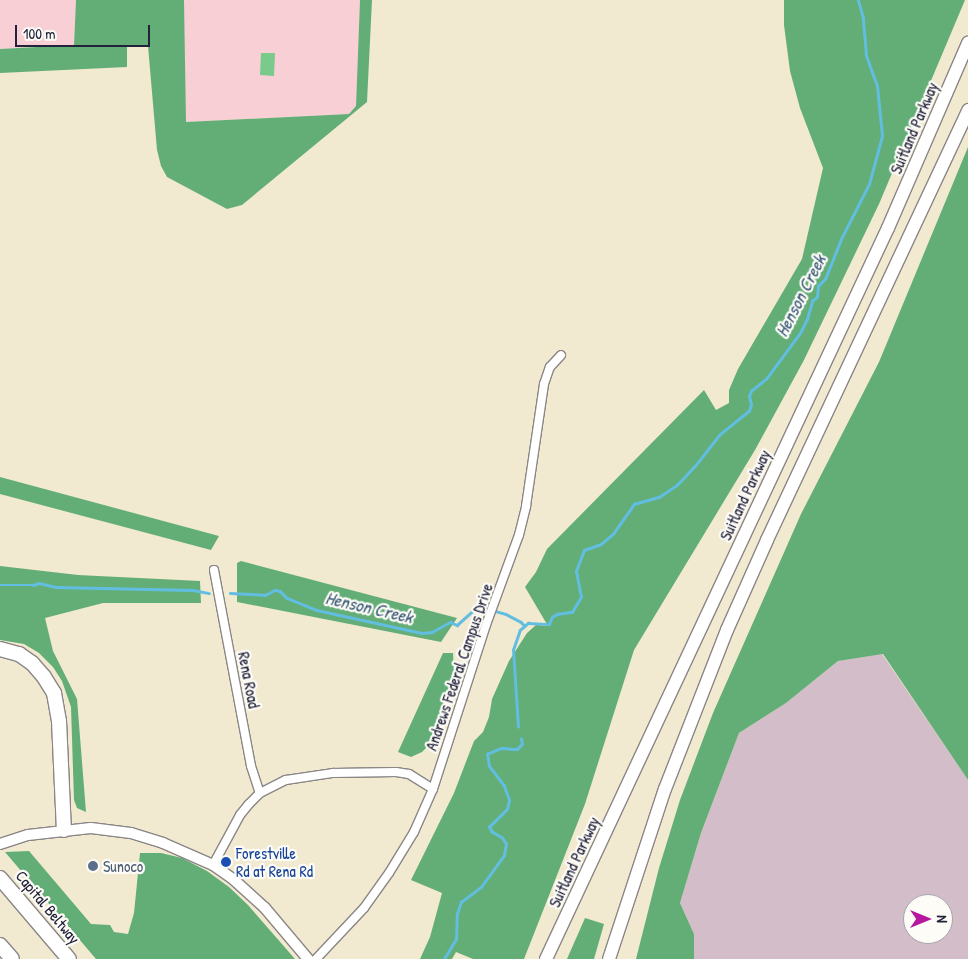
<!DOCTYPE html>
<html>
<head>
<meta charset="utf-8">
<style>
	body { margin:0 }
	#map { position:relative; width:968px; height:959px; overflow:hidden; background:#f1e9d0; font-family:"Patrick Hand",sans-serif }
	div>[style] { position:absolute }
	[style*='--x'] { left:calc(var(--x)*1px); top:calc(var(--y)*1px); width:calc(var(--w)*1px); rotate:calc(var(--a)*1deg) }
	.built>* { inset:0; background:#f7cfd5 }
	.industrial>* { inset:0; background:#d2bdc8 }
	.green>* { inset:0; background:#7aca8b }
	.forest>* { inset:0; background:#63ae77 }
	.stream>* { height:2.5px; margin:-1.25px; padding:0 1.25px; transform-origin:1.25px; border-radius:1.25px; background:#62bee0 }
	.roads { filter:drop-shadow(1px 0 #8a8686) drop-shadow(-1px 0 #8a8686) drop-shadow(0 1px #8a8686) drop-shadow(0 -1px #8a8686) }
	.minor>* { height:8px; margin:-4px; padding:0 4px; transform-origin:4px; border-radius:4px; background:#fff }
	.secondary>* { height:10px; margin:-5px; padding:0 5px; transform-origin:5px; border-radius:5px; background:#fff }
	.trunk>* { height:12px; margin:-6px; padding:0 6px; transform-origin:6px; border-radius:6px; background:#fff }
	.motorway>* { height:14px; margin:-7px; padding:0 7px; transform-origin:7px; border-radius:7px; background:#fff }
	.dots>* { width:14px; height:14px; translate:-50% -50%; box-sizing:border-box; border:2px solid #fdfcf7; border-radius:50% }
	span { translate:-50% -50%; white-space:nowrap; text-align:center; line-height:1.15; -webkit-text-stroke:4.5px #fdfcf7; paint-order:stroke }
	.street-label { font-size:16px; color:#22223b }
	.transit-label { font-size:16px; color:#164399 }
	.left { translate:0 -50%; text-align:left }
	.service-label { font-size:16px; color:#4e5e75 }
	.water-label { font-size:18px; color:#385975; font-style:italic }
	.north { position:absolute; left:903px; top:894px; width:50px; height:50px; box-sizing:border-box; background:#fdfcf7; border:1px solid #a5a5ac; border-radius:50%; rotate:90deg; font-size:14px; font-weight:700; line-height:20px; text-align:center; color:#22223b }
	.north::after { content:''; display:block; margin:auto; width:18px; height:22px; background:#b5179e; clip-path:polygon(50% 0,100% 100%,50% 72%,0 100%) }
	.scale { position:absolute; left:15px; top:25px; width:135px; height:22px; box-sizing:border-box; border:2px solid #22223b; border-top:0; padding-left:6px; font-size:15px; line-height:18px; white-space:nowrap; color:#22223b; -webkit-text-stroke:4px #fdfcf7; paint-order:stroke }
</style>
</head>
<body>
<div id="map">
	<div class="built">
		<div style="clip-path:polygon(0 0,76px 0,74px 45px,0 49px)"></div>
		<div style="clip-path:polygon(184px 0,360px 0,356px 106px,349px 114px,185px 122px)"></div>
	</div>
	<div class="industrial">
		<div style="clip-path:polygon(evenodd,882px 654px,968px 780px,968px 959px,694px 959px,694px 934px,680px 903px,701px 833px,739px 733px,786px 703px,838px 661px,882px 654px,913px 904px,943px 904px,943px 934px,913px 934px,913px 904px)"></div>
	</div>
	<div class="green">
		<div style="clip-path:polygon(261px 53px,275px 53px,274px 76px,260px 75px)"></div>
	</div>
	<div class="forest">
		<div style="clip-path:polygon(76px 0,184px 0,186px 122px,349px 114px,356px 106px,360px 0,372px 0,367px 102px,242px 205px,227px 209px,167px 177px,161px 166px,157px 150px,148px 46px,127px 46px,127px 67px,0 73px,0 49px,74px 45px)"></div>
		<div style="clip-path:polygon(784px 0,965px 0,879px 204px,804px 360px,755px 450px,634px 650px,585px 804px,524px 959px,473px 959px,456px 952px,452px 959px,420px 959px,430px 937px,442px 893px,411px 880px,454px 793px,474px 741px,483px 732px,489px 717px,492px 699px,509px 661px,527px 633px,536px 625px,548px 626px,525px 587px,536px 572px,547px 549px,704px 390px,716px 410px,729px 403px,729px 390px,738px 369px,802px 259px,823px 168px,800px 108px,790px 71px,784px 25px)"></div>
		<div style="clip-path:polygon(968px 147px,968px 780px,883px 654px,838px 661px,786px 703px,739px 733px,701px 833px,680px 903px,694px 934px,694px 959px,636px 959px,659px 868px,680px 800px,713px 713px,801px 514px,879px 362px)"></div>
		<div style="clip-path:polygon(0 477px,219px 536px,211px 550px,0 494px)"></div>
		<div style="clip-path:polygon(241px 561px,457px 618px,441px 642px,237px 602px,237px 563px)"></div>
		<div style="clip-path:polygon(0 566px,78px 575px,200px 581px,201px 603px,103px 603px,45px 618px,53px 651px,77px 699px,86px 812px,77px 808px,74px 800px,71px 707px,62px 681px,53px 667px,39px 653px,24px 644px,0 640px)"></div>
		<div style="clip-path:polygon(443px 653px,453px 653px,454px 674px,428px 746px,422px 752px,411px 757px,398px 752px)"></div>
		<div style="clip-path:polygon(29px 851px,91px 924px,110px 925px,114px 932px,128px 934px,134px 913px,140px 853px,161px 853px,182px 858px,207px 871px,229px 887px,248px 905px,295px 959px,96px 959px,5px 852px)"></div>
		<div style="clip-path:polygon(585px 918px,604px 924px,594px 959px,567px 959px)"></div>
	</div>
	<div class="stream">
		<div style="--x:0;--y:585;--w:33;--a:0"></div>
		<div style="--x:33;--y:585;--w:6;--a:-18"></div>
		<div style="--x:39;--y:583;--w:17;--a:13"></div>
		<div style="--x:56;--y:587;--w:137;--a:1.3"></div>
		<div style="--x:193;--y:590;--w:16;--a:11"></div>
		<div style="--x:230;--y:593;--w:35;--a:3"></div>
		<div style="--x:265;--y:595;--w:11;--a:-27"></div>
		<div style="--x:275;--y:590;--w:5;--a:11"></div>
		<div style="--x:280;--y:591;--w:10;--a:45"></div>
		<div style="--x:287;--y:598;--w:32;--a:22"></div>
		<div style="--x:317;--y:610;--w:107;--a:12.4"></div>
		<div style="--x:422;--y:633;--w:10;--a:-6"></div>
		<div style="--x:432;--y:632;--w:21;--a:-29"></div>
		<div style="--x:450;--y:622;--w:8;--a:23"></div>
		<div style="--x:457;--y:625;--w:28;--a:-42"></div>
		<div style="--x:478;--y:606;--w:29;--a:16"></div>
		<div style="--x:506;--y:614;--w:17;--a:28"></div>
		<div style="--x:521;--y:622;--w:4;--a:45"></div>
		<div style="--x:518;--y:727;--w:77;--a:-93.7"></div>
		<div style="--x:513;--y:650;--w:21;--a:-71"></div>
		<div style="--x:520;--y:630;--w:11;--a:-41"></div>
		<div style="--x:528;--y:623;--w:21;--a:3"></div>
		<div style="--x:549;--y:624;--w:8;--a:-67"></div>
		<div style="--x:552;--y:617;--w:6;--a:-31"></div>
		<div style="--x:557;--y:614;--w:15;--a:-8"></div>
		<div style="--x:572;--y:612;--w:17;--a:-59"></div>
		<div style="--x:581;--y:597;--w:26;--a:-101"></div>
		<div style="--x:576;--y:571;--w:22;--a:-69"></div>
		<div style="--x:584;--y:550;--w:18;--a:-19"></div>
		<div style="--x:601;--y:544;--w:16;--a:-40"></div>
		<div style="--x:613;--y:534;--w:37;--a:-55"></div>
		<div style="--x:634;--y:504;--w:26;--a:-16"></div>
		<div style="--x:659;--y:497;--w:22;--a:-34"></div>
		<div style="--x:677;--y:485;--w:26;--a:-47"></div>
		<div style="--x:695;--y:466;--w:39;--a:-52"></div>
		<div style="--x:719;--y:435;--w:38;--a:-39"></div>
		<div style="--x:749;--y:411;--w:6;--a:-72"></div>
		<div style="--x:751;--y:405;--w:9;--a:-103"></div>
		<div style="--x:749;--y:396;--w:5;--a:-68"></div>
		<div style="--x:751;--y:391;--w:19;--a:-39"></div>
		<div style="--x:766;--y:379;--w:57;--a:-53.5"></div>
		<div style="--x:800;--y:333;--w:16;--a:-63"></div>
		<div style="--x:807;--y:319;--w:19;--a:-74"></div>
		<div style="--x:812;--y:301;--w:6;--a:-39"></div>
		<div style="--x:817;--y:297;--w:11;--a:-85"></div>
		<div style="--x:818;--y:286;--w:10;--a:-45"></div>
		<div style="--x:825;--y:279;--w:45;--a:-68"></div>
		<div style="--x:842;--y:237;--w:59;--a:-63"></div>
		<div style="--x:869;--y:184;--w:50;--a:-74.8"></div>
		<div style="--x:882;--y:136;--w:50;--a:-95.7"></div>
		<div style="--x:877;--y:86;--w:33;--a:-110"></div>
		<div style="--x:866;--y:55;--w:37;--a:-95"></div>
		<div style="--x:863;--y:18;--w:19;--a:-106"></div>
		<div style="--x:444;--y:959;--w:23;--a:-59"></div>
		<div style="--x:456;--y:939;--w:25;--a:-88"></div>
		<div style="--x:457;--y:914;--w:13;--a:-72"></div>
		<div style="--x:461;--y:902;--w:25;--a:-37"></div>
		<div style="--x:481;--y:887;--w:39;--a:-54"></div>
		<div style="--x:504;--y:855;--w:11;--a:-80"></div>
		<div style="--x:506;--y:844;--w:7;--a:-124"></div>
		<div style="--x:502;--y:838;--w:12;--a:-149"></div>
		<div style="--x:492;--y:832;--w:6;--a:-121"></div>
		<div style="--x:489;--y:827;--w:25;--a:-45"></div>
		<div style="--x:507;--y:809;--w:9;--a:-77"></div>
		<div style="--x:509;--y:800;--w:15;--a:-110"></div>
		<div style="--x:504;--y:786;--w:25;--a:-127"></div>
		<div style="--x:489;--y:766;--w:12;--a:-99"></div>
		<div style="--x:487;--y:754;--w:15;--a:-23"></div>
		<div style="--x:501;--y:748;--w:16;--a:4"></div>
		<div style="--x:517;--y:749;--w:7;--a:-45"></div>
		<div style="--x:522;--y:744;--w:5;--a:-101"></div>
	</div>
	<div class="roads">
		<div class="minor">
			<div style="--x:214;--y:570;--w:199;--a:79.3"></div>
			<div style="--x:251;--y:766;--w:28;--a:72"></div>
			<div style="--x:213;--y:865;--w:57;--a:-61.6"></div>
			<div style="--x:240;--y:815;--w:14;--a:-51"></div>
			<div style="--x:249;--y:804;--w:16;--a:-45"></div>
			<div style="--x:260;--y:793;--w:29;--a:-27"></div>
			<div style="--x:286;--y:780;--w:48;--a:-8.5"></div>
			<div style="--x:333;--y:773;--w:63;--a:-0.9"></div>
			<div style="--x:396;--y:772;--w:13;--a:9"></div>
			<div style="--x:409;--y:774;--w:28;--a:32"></div>
			<div style="--x:316;--y:959;--w:70;--a:-46.7"></div>
			<div style="--x:364;--y:908;--w:43;--a:-54.5"></div>
			<div style="--x:389;--y:873;--w:48;--a:-58.6"></div>
			<div style="--x:414;--y:832;--w:47;--a:-66.2"></div>
			<div style="--x:433;--y:789;--w:172;--a:-72.1"></div>
			<div style="--x:486;--y:625;--w:96;--a:-69.9"></div>
			<div style="--x:519;--y:535;--w:30;--a:-76"></div>
			<div style="--x:526;--y:506;--w:123;--a:-81.6"></div>
			<div style="--x:544;--y:384;--w:18;--a:-71"></div>
			<div style="--x:550;--y:367;--w:16;--a:-47"></div>
		</div>
		<div class="secondary">
			<div style="--x:0;--y:844;--w:29;--a:-18"></div>
			<div style="--x:28;--y:835;--w:63;--a:-6.3"></div>
			<div style="--x:91;--y:828;--w:40;--a:7.1"></div>
			<div style="--x:131;--y:833;--w:34;--a:17"></div>
			<div style="--x:163;--y:843;--w:55;--a:23.7"></div>
			<div style="--x:213;--y:865;--w:24;--a:35"></div>
			<div style="--x:233;--y:879;--w:43;--a:42.2"></div>
			<div style="--x:265;--y:908;--w:67;--a:49.9"></div>
		</div>
		<div class="trunk">
			<div style="--x:546;--y:959;--w:807;--a:-64.93"></div>
			<div style="--x:888;--y:228;--w:202;--a:-66.6"></div>
			<div style="--x:609;--y:959;--w:179;--a:-71.8"></div>
			<div style="--x:665;--y:789;--w:171;--a:-68.7"></div>
			<div style="--x:727;--y:630;--w:98;--a:-66"></div>
			<div style="--x:767;--y:540;--w:475;--a:-64.9"></div>
		</div>
		<div class="motorway">
			<div style="--x:0;--y:649;--w:20;--a:15"></div>
			<div style="--x:19;--y:654;--w:16;--a:35"></div>
			<div style="--x:32;--y:663;--w:18;--a:49"></div>
			<div style="--x:44;--y:677;--w:19;--a:58"></div>
			<div style="--x:54;--y:693;--w:28;--a:80"></div>
			<div style="--x:59;--y:721;--w:109;--a:87.4"></div>
			<div style="--x:0;--y:878;--w:106;--a:49.6"></div>
			<div style="--x:0;--y:945;--w:18;--a:49"></div>
		</div>
	</div>
	<div class="dots">
		<div style="left:226px;top:862px;background:#1a4fb4"></div>
		<div style="left:93px;top:866px;background:#5c6f8a"></div>
	</div>
	<div class="street-label">
		<span style="left:914px;top:128px;rotate:-67deg">Suitland Parkway</span>
		<span style="left:745px;top:495px;rotate:-65deg">Suitland Parkway</span>
		<span style="left:459px;top:667px;rotate:-71deg">Andrews Federal Campus Drive</span>
		<span style="left:249px;top:680px;rotate:79deg">Rena Road</span>
		<span style="left:574px;top:862px;rotate:-65deg">Suitland Parkway</span>
		<span style="left:48px;top:907px;rotate:50deg">Capital Beltway</span>
	</div>
	<div class="transit-label">
		<span class="left" style="left:236px;top:862px">Forestville<br>Rd at Rena Rd</span>
	</div>
	<div class="service-label">
		<span class="left" style="left:103px;top:866px">Sunoco</span>
	</div>
	<div class="water-label">
		<span style="left:801px;top:296px;rotate:-63deg">Henson Creek</span>
		<span style="left:369px;top:608px;rotate:13deg">Henson Creek</span>
	</div>
	<div class="north">N</div>
	<div class="scale">100 m</div>
</div>
</body>
</html>
